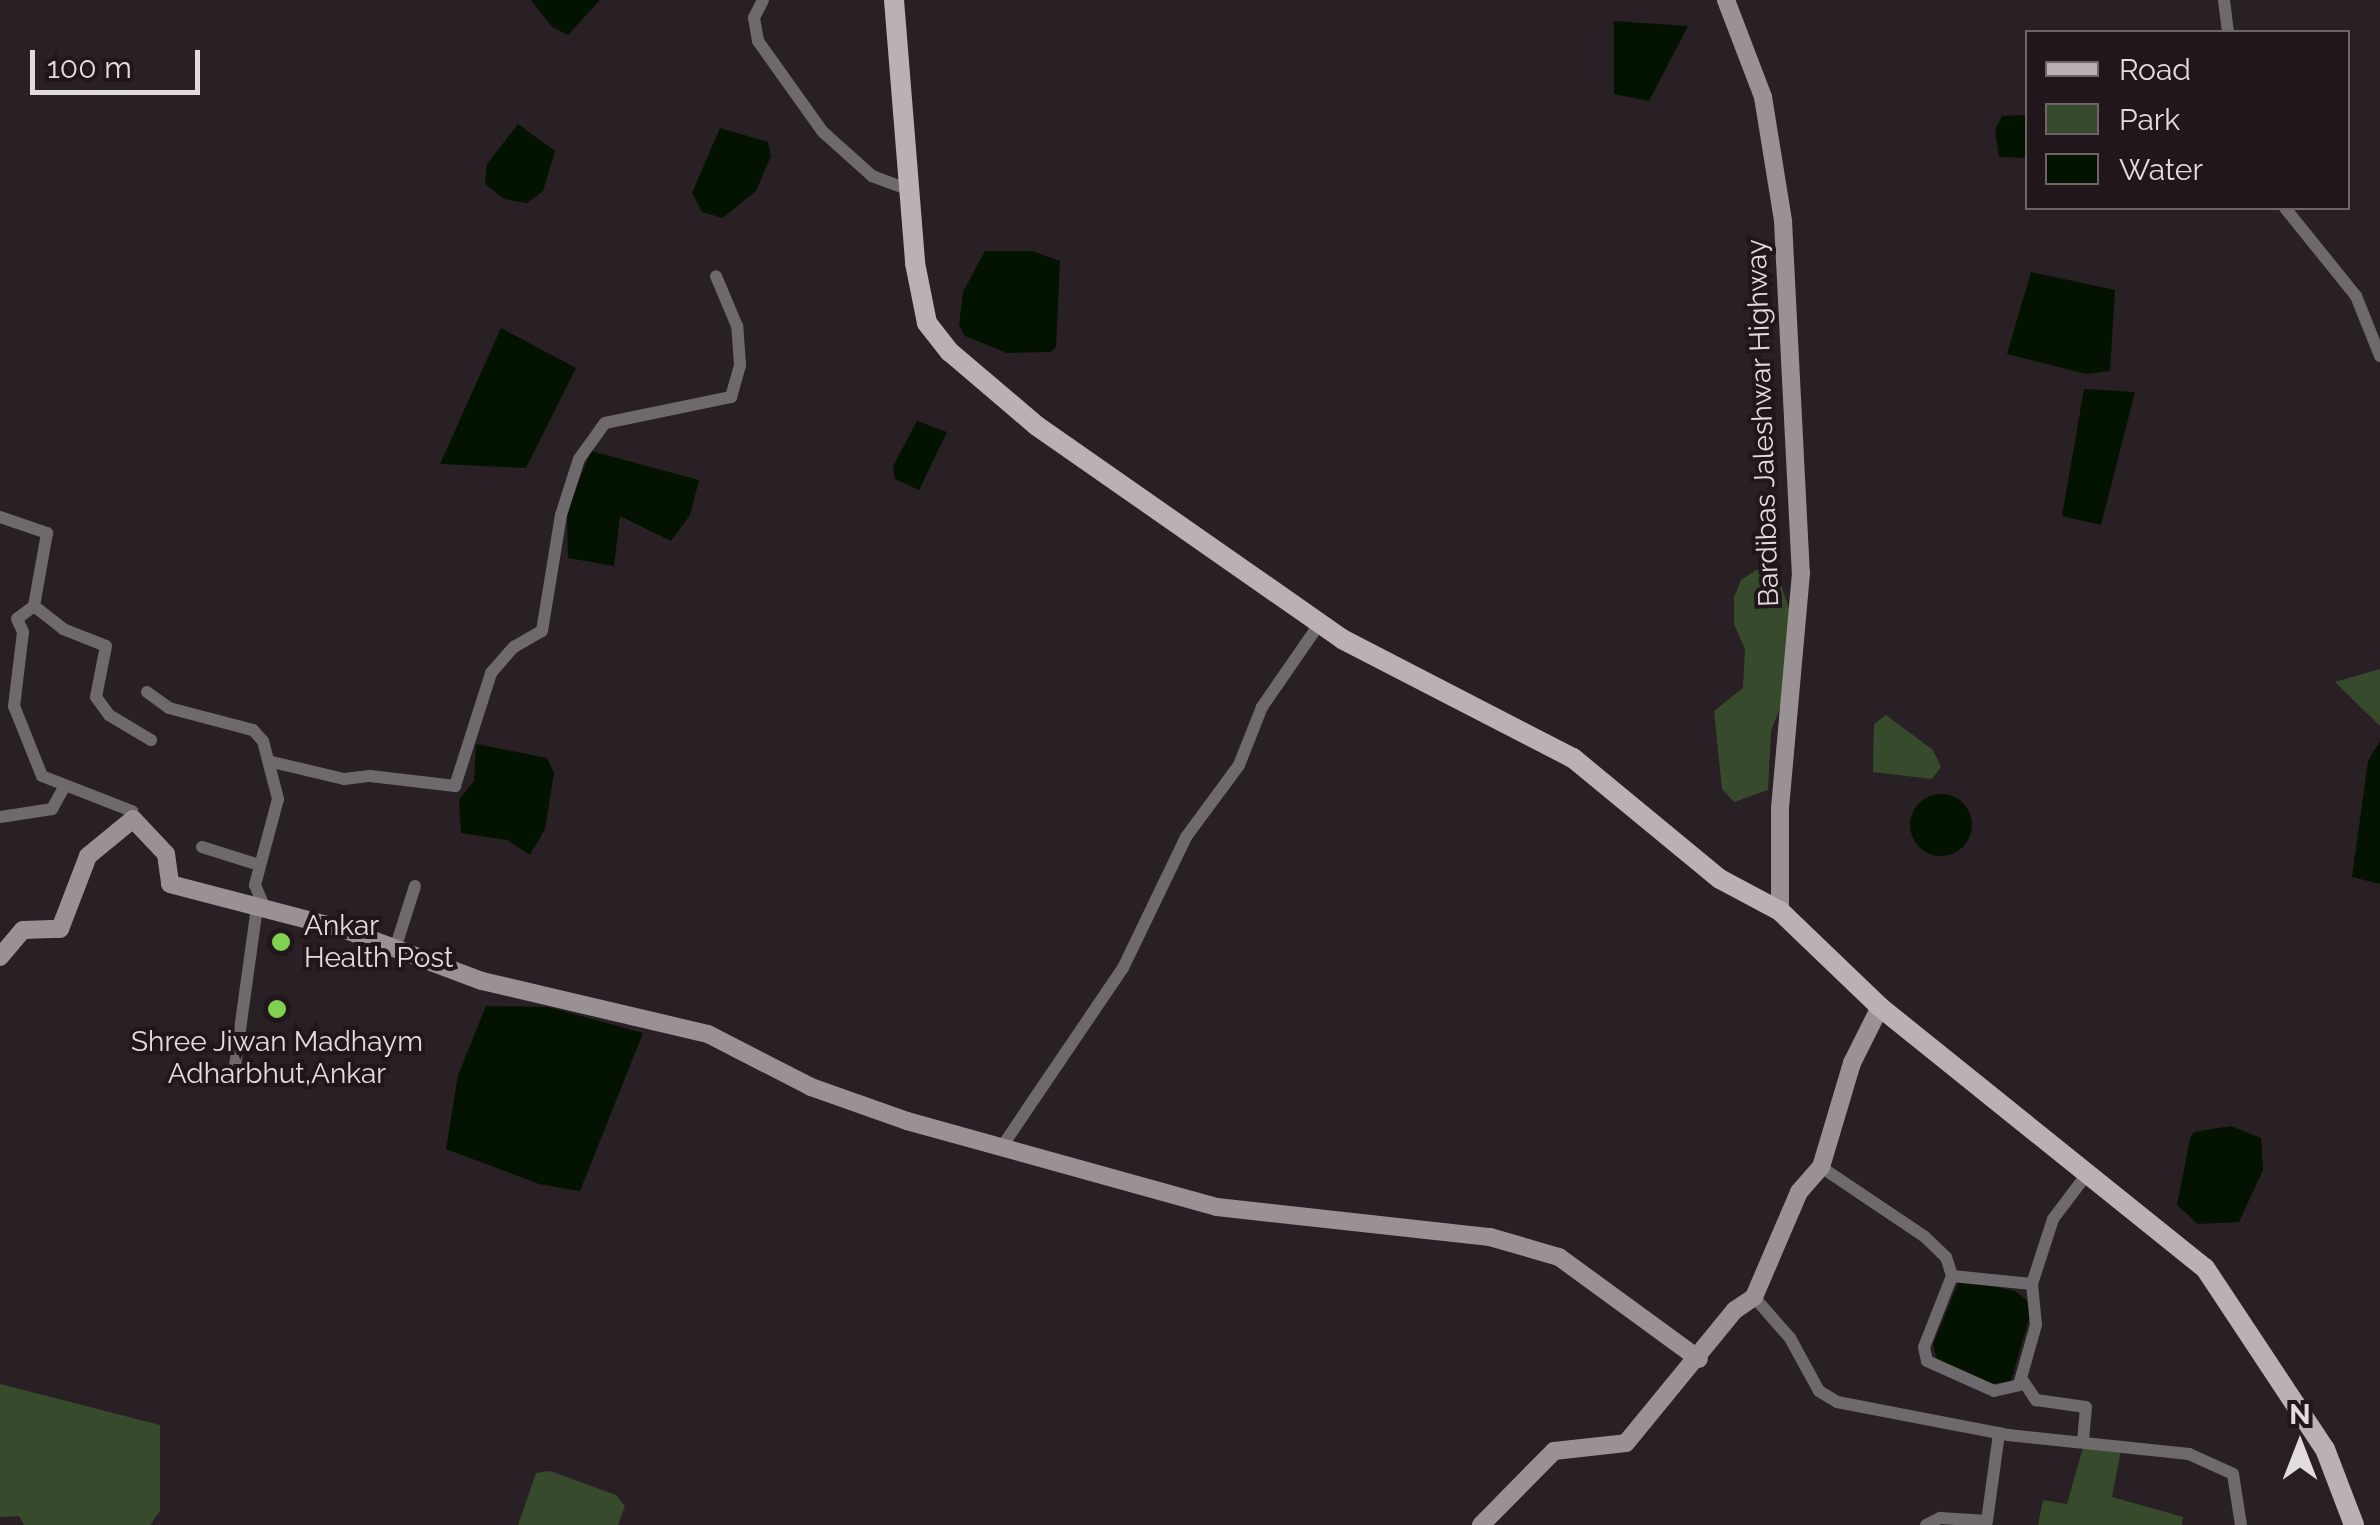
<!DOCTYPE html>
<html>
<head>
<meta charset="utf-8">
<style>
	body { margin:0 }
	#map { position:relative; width:2380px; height:1525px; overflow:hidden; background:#292025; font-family:Raleway,sans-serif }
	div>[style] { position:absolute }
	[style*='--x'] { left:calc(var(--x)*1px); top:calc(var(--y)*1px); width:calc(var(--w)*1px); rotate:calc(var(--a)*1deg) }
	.green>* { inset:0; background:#374b2c }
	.water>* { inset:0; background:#041200 }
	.round { border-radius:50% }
	.street>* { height:12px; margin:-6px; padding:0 6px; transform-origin:6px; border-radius:6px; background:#6e696c }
	.secondary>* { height:18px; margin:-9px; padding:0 9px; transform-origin:9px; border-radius:9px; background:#9a9195 }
	.primary>* { height:20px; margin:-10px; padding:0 10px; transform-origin:10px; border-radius:10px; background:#bbb0b5 }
	.dots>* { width:28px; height:28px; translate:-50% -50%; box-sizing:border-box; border:5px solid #20161b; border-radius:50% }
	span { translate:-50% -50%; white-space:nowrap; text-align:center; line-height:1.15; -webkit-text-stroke:8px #20161b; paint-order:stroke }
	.street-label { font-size:28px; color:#e2dbdf }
	.poi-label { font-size:28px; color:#e2dbdf }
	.left { translate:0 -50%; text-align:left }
	.legend { position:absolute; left:2025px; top:30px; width:325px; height:180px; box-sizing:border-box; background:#20161b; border:2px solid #6e6569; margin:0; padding:12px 18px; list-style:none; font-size:30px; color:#e2dbdf }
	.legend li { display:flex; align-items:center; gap:20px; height:50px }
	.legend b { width:50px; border:2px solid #6e6569 }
	.north { position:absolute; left:2250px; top:1395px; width:100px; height:100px; -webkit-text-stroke:8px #20161b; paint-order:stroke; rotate:0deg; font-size:28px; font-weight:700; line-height:40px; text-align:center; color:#e2dbdf }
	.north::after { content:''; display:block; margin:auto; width:35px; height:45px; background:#e2dbdf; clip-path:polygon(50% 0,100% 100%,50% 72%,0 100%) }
	.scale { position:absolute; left:30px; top:50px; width:170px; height:45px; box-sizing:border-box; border:5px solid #e2dbdf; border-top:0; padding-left:12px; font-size:30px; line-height:35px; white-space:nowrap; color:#e2dbdf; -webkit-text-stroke:8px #20161b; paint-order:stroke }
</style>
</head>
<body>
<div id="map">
	<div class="green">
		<div style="clip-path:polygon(1756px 570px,1776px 570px,1792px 617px,1788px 687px,1771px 731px,1768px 790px,1734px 802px,1722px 789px,1714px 711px,1743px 688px,1745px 649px,1734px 624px,1734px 597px,1741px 580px)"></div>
		<div style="clip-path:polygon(2380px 669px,2380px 726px,2335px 682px)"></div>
		<div style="clip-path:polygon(1886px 715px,1933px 750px,1941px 767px,1932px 779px,1873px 772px,1874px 724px)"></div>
		<div style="clip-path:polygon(0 1384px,160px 1425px,160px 1511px,150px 1525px,24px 1525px,19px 1516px,0 1517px)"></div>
		<div style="clip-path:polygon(2084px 1444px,2121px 1450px,2112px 1497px,2183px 1517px,2182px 1525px,2038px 1525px,2043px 1500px,2067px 1504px)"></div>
		<div style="clip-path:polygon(550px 1471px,616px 1495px,625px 1506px,618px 1525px,518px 1525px,536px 1473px)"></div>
	</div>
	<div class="water">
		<div style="clip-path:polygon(531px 0,600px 0,568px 35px,552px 27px)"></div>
		<div style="clip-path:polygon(1614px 21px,1688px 26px,1649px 101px,1614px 94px)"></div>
		<div style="clip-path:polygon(2027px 115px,2027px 158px,1999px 157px,1995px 130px,2002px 116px)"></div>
		<div style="clip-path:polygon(518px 124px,555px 151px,543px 191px,527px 203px,504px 199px,485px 184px,487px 164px)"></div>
		<div style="clip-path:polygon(720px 128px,768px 142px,771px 156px,756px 191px,723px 218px,702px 212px,692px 193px)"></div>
		<div style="clip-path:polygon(985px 251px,1032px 251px,1060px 261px,1056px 347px,1051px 352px,1007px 353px,965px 336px,959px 325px,963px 292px)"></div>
		<div style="clip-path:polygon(2031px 272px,2115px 290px,2110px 371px,2086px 374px,2007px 354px)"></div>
		<div style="clip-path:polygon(501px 328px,576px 368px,526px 468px,440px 464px)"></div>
		<div style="clip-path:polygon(2084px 389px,2135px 392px,2101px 525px,2062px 516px)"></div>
		<div style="clip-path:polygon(917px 421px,947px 432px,919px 490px,895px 479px,893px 466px)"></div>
		<div style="clip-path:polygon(591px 451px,699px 480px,690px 515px,671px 541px,620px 516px,614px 566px,568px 558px,567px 511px)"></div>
		<div style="clip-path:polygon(2380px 741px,2380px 884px,2352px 877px,2368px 761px)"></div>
		<div style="clip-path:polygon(476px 744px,547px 758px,554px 773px,545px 829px,530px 855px,507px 840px,461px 833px,459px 800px,474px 781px)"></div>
		<div class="round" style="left:1910px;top:794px;width:62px;height:62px"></div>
		<div style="clip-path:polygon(486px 1006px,548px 1007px,643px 1033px,580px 1191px,539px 1184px,446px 1149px,458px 1075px)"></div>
		<div style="clip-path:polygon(2231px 1126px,2261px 1138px,2263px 1170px,2239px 1222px,2198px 1224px,2177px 1205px,2190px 1139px,2194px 1132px)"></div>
		<div style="clip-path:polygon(1960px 1279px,2015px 1291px,2033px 1305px,2011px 1381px,1992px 1384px,1938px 1363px,1933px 1344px)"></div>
	</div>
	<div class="street">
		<div style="--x:763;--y:0;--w:20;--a:117"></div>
		<div style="--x:754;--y:18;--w:23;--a:80"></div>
		<div style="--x:758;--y:41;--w:112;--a:54.5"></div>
		<div style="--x:823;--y:132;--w:66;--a:41.9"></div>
		<div style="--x:872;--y:176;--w:40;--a:20.2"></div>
		<div style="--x:2224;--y:0;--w:32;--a:83"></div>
		<div style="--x:2285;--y:208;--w:113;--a:51.1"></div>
		<div style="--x:2356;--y:296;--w:65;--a:68.2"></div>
		<div style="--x:0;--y:517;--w:50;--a:18.8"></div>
		<div style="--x:47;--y:533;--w:74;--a:100.1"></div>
		<div style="--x:34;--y:606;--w:37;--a:38"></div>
		<div style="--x:63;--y:629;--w:46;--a:21.6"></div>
		<div style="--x:106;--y:646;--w:52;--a:101.1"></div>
		<div style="--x:96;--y:697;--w:22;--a:54"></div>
		<div style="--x:109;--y:715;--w:49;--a:30.8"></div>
		<div style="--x:34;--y:606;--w:21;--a:143"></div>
		<div style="--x:17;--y:619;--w:14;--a:65"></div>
		<div style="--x:23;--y:632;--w:75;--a:96.9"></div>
		<div style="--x:14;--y:706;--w:75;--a:68.2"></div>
		<div style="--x:42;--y:776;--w:97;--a:21.3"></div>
		<div style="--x:147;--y:692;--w:27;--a:36"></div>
		<div style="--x:169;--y:708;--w:87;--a:14.7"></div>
		<div style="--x:253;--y:730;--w:15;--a:48"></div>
		<div style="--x:263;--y:741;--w:60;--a:75.5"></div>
		<div style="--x:278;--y:799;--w:89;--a:105"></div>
		<div style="--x:255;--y:885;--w:25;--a:67"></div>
		<div style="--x:272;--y:762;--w:74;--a:13.3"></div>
		<div style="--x:344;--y:779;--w:26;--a:-7"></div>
		<div style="--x:370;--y:776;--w:86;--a:6.7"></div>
		<div style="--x:455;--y:786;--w:119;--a:-72.3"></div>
		<div style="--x:491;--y:673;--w:35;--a:-49"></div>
		<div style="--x:514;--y:647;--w:32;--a:-30"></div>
		<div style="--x:542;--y:631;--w:118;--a:-80.7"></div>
		<div style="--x:561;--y:515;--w:59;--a:-72.2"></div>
		<div style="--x:579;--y:459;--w:44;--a:-54.2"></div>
		<div style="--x:605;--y:423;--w:129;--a:-11.7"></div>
		<div style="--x:731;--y:397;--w:33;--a:-74"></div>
		<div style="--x:740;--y:365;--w:39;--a:-94"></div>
		<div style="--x:737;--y:326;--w:54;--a:-112.8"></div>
		<div style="--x:0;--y:817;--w:53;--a:-8.7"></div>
		<div style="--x:52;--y:809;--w:25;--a:-61"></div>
		<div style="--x:202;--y:847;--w:60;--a:17.5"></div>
		<div style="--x:395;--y:949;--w:66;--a:-72.4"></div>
		<div style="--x:234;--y:1073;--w:168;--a:-82.1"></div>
		<div style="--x:1003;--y:1145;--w:214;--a:-55.9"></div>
		<div style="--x:1123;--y:968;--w:145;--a:-64.3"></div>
		<div style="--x:1186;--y:837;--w:89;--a:-53.6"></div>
		<div style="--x:1239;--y:765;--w:62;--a:-68.4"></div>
		<div style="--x:1262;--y:707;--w:102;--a:-55.4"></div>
		<div style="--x:1821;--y:1167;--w:125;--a:33.9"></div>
		<div style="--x:1925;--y:1237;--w:29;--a:44"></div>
		<div style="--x:1946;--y:1257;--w:20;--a:72"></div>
		<div style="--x:1952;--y:1276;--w:80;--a:5.7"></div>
		<div style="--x:2032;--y:1284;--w:68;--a:-72.1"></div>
		<div style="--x:2053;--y:1219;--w:56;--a:-52.9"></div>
		<div style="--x:1952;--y:1276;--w:76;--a:111.5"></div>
		<div style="--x:1924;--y:1347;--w:14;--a:78"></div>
		<div style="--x:1927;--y:1361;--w:73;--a:24.1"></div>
		<div style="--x:1994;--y:1391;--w:26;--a:-13"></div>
		<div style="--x:2019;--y:1385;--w:62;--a:-74.2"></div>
		<div style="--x:2036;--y:1325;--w:41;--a:-95.6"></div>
		<div style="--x:1754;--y:1297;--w:55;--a:48.7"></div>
		<div style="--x:1790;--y:1338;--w:60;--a:61.3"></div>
		<div style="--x:1819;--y:1391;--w:21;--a:31"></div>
		<div style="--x:1837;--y:1402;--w:174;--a:10.9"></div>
		<div style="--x:2008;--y:1435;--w:182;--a:6"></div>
		<div style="--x:2189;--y:1454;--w:48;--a:24.4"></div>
		<div style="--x:2233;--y:1474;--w:52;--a:81.1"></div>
		<div style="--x:2021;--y:1378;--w:27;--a:56"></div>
		<div style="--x:2036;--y:1400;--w:50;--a:8"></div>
		<div style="--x:2086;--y:1407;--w:33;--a:95"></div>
		<div style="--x:1926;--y:1525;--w:16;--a:-27"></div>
		<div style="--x:1940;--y:1518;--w:47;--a:3.7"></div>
		<div style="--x:1987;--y:1521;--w:89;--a:-82.2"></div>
	</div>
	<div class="secondary">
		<div style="--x:1726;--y:0;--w:104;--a:69.1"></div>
		<div style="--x:1763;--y:97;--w:126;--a:80.8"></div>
		<div style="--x:1783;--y:221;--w:352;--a:87.1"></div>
		<div style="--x:1801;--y:573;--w:236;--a:95.1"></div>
		<div style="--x:1780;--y:808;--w:103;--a:90"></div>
		<div style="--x:0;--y:957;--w:35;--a:-50"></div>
		<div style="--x:23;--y:930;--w:37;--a:-2"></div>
		<div style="--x:60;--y:929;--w:78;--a:-69"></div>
		<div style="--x:88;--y:856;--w:58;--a:-39.4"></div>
		<div style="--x:133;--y:819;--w:48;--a:46.7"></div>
		<div style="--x:166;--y:854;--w:30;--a:82"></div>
		<div style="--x:170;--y:884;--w:182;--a:14.6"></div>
		<div style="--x:346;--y:930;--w:145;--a:20.6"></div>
		<div style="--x:482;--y:981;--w:232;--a:13.2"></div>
		<div style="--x:708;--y:1034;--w:116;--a:27.2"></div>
		<div style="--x:811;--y:1087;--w:102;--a:19.5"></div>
		<div style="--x:907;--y:1121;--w:322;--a:15.5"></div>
		<div style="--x:1217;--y:1207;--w:275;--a:6.3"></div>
		<div style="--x:1490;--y:1237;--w:72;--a:16.2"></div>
		<div style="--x:1559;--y:1257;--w:173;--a:36.1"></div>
		<div style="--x:1481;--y:1525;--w:104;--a:-45.4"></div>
		<div style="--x:1554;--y:1451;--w:72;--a:-6.3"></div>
		<div style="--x:1626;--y:1443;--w:172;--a:-50.7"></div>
		<div style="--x:1735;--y:1310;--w:23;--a:-34"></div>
		<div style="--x:1754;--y:1297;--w:114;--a:-66.8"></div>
		<div style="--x:1799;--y:1192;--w:33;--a:-49"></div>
		<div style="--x:1821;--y:1167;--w:109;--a:-73.4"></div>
		<div style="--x:1852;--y:1063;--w:63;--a:-63.4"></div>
	</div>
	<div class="primary">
		<div style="--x:894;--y:0;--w:264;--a:85.4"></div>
		<div style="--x:915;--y:263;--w:61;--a:78.7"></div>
		<div style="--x:927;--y:323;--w:37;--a:52"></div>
		<div style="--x:950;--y:352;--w:114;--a:40.4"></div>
		<div style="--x:1037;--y:426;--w:372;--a:34.9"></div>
		<div style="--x:1342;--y:639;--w:260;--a:27.3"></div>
		<div style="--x:1573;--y:758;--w:190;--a:39.5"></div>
		<div style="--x:1720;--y:879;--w:68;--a:28.1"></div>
		<div style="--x:1780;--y:911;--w:139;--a:43.8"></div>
		<div style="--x:1880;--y:1007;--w:417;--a:38.8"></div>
		<div style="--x:2205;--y:1268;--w:217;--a:56.5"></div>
		<div style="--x:2325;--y:1449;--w:81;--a:69.1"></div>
	</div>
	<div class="dots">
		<div style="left:281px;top:942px;background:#80d051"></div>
		<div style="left:277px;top:1009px;background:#80d051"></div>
	</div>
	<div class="street-label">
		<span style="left:1763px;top:423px;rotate:-92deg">Bardibas Jaleshwar Highway</span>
	</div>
	<div class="poi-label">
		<span class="left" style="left:304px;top:942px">Ankar<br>Health Post</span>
		<span style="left:277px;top:1058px">Shree Jiwan Madhaym<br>Adharbhut,Ankar</span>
	</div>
	<ul class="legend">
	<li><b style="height:12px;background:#bbb0b5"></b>Road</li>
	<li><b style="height:28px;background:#374b2c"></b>Park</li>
	<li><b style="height:28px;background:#041200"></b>Water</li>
	</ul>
	<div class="north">N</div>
	<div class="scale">100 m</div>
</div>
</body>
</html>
